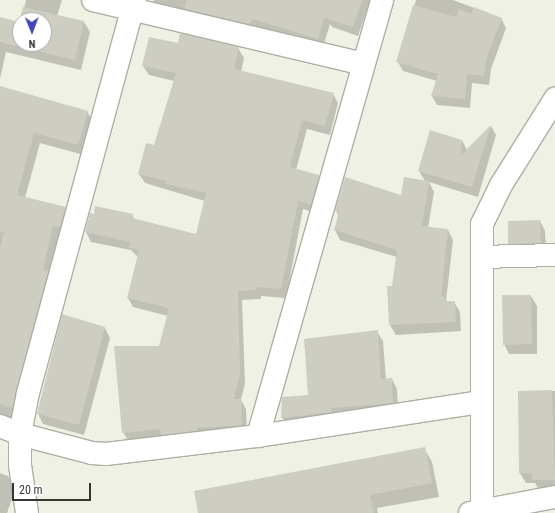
<!DOCTYPE html>
<html>
<head>
<meta charset="utf-8">
<style>
	body { margin:0 }
	#map { position:relative; width:555px; height:513px; overflow:hidden; background:#f0f1e5; font-family:"Roboto Condensed",sans-serif }
	div>[style] { position:absolute }
	[style*='--x'] { left:calc(var(--x)*1px); top:calc(var(--y)*1px); width:calc(var(--w)*1px); rotate:calc(var(--a)*1deg) }
	.shadow>* { inset:0; background:#0003 }
	.building>* { inset:0; background:#cdcdc1 }
	.roads { filter:drop-shadow(1px 0 #aeafa3) drop-shadow(-1px 0 #aeafa3) drop-shadow(0 1px #aeafa3) drop-shadow(0 -1px #aeafa3) }
	.street>* { height:22px; margin:-11px; padding:0 11px; transform-origin:11px; border-radius:11px; background:#fff }
	.secondary>* { height:22px; margin:-11px; padding:0 11px; transform-origin:11px; border-radius:11px; background:#fff }
	span { translate:-50% -50%; white-space:nowrap; text-align:center; line-height:1.15; -webkit-text-stroke:3.5px #fff; paint-order:stroke }
	.north { position:absolute; left:12px; top:12px; width:40px; height:40px; box-sizing:border-box; background:#fff; border:1px solid #afafad; border-radius:50%; rotate:179deg; font-size:11px; font-weight:700; line-height:16px; text-align:center; color:#373732 }
	.north::after { content:''; display:block; margin:auto; width:14px; height:18px; background:#4346bb; clip-path:polygon(50% 0,100% 100%,50% 72%,0 100%) }
	.scale { position:absolute; left:12px; top:483px; width:79px; height:18px; box-sizing:border-box; border:2px solid #373732; border-top:0; padding-left:5px; font-size:12px; line-height:14px; white-space:nowrap; color:#373732; -webkit-text-stroke:3px #fff; paint-order:stroke }
</style>
</head>
<body>
<div id="map">
	<div class="shadow">
		<div style="clip-path:polygon(26px 0,62px 0,57px 16px,84px 22px,90px 32px,81px 70px,6px 52px,0 79px,0 18px,20px 23px,20px 44px,44px 44px,44px 20px,21px 20px)"></div>
		<div style="clip-path:polygon(153px 0,370px 0,358px 36px,332px 27px,330px 24px,323px 47px,256px 27px,255px 33px,156px 4px)"></div>
		<div style="clip-path:polygon(416px 0,453px 0,501px 18px,506px 28px,491px 69px,489px 85px,472px 83px,470px 108px,437px 105px,432px 96px,437px 81px,403px 71px,398px 62px)"></div>
		<div style="clip-path:polygon(179px 44px,238px 48px,244px 58px,241px 72px,333px 94px,338px 103px,330px 135px,307px 129px,296px 170px,318px 176px,324px 186px,316px 213px,303px 209px,286px 298px,261px 296px,261px 299px,242px 300px,245px 383px,241px 400px,246px 409px,247px 434px,129px 442px,123px 432px,160px 347px,168px 316px,133px 307px,128px 298px,138px 257px,131px 250px,91px 242px,86px 232px,91px 214px,132px 215px,135px 220px,197px 235px,205px 201px,145px 183px,139px 174px,155px 146px,174px 81px,149px 75px,143px 66px)"></div>
		<div style="clip-path:polygon(0 87px,87px 111px,93px 122px,84px 155px,40px 143px,25px 198px,65px 208px,71px 218px,66px 237px,59px 236px,16px 421px,0 417px)"></div>
		<div style="clip-path:polygon(491px 126px,496px 135px,478px 197px,429px 182px,434px 192px,428px 228px,448px 230px,453px 240px,446px 301px,454px 302px,460px 312px,461px 331px,396px 335px,390px 325px,388px 287px,393px 287px,397px 257px,340px 240px,335px 230px,339px 216px,336px 211px,401px 196px,425px 181px,419px 171px,462px 140px,467px 150px)"></div>
		<div style="clip-path:polygon(540px 221px,545px 231px,546px 253px,515px 253px,509px 244px)"></div>
		<div style="clip-path:polygon(531px 296px,537px 306px,537px 354px,509px 354px,504px 344px)"></div>
		<div style="clip-path:polygon(105px 328px,110px 338px,84px 435px,43px 424px,38px 414px)"></div>
		<div style="clip-path:polygon(377px 332px,383px 341px,386px 379px,392px 379px,397px 389px,398px 412px,288px 427px,282px 417px,309px 396px)"></div>
		<div style="clip-path:polygon(519px 391px,555px 391px,555px 495px,539px 490px,535px 483px,526px 483px,520px 473px)"></div>
		<div style="clip-path:polygon(424px 448px,432px 462px,439px 497px,377px 508px,378px 513px,199px 513px)"></div>
		<div style="clip-path:polygon(0 473px,8px 476px,14px 486px,15px 491px,7px 513px,0 513px)"></div>
	</div>
	<div class="building">
		<div style="clip-path:polygon(187px 0,362px 0,353px 27px,324px 18px,318px 39px,252px 19px,250px 24px,185px 9px)"></div>
		<div style="clip-path:polygon(413px 5px,456px 17px,459px 9px,471px 14px,474px 7px,502px 18px,486px 59px,484px 76px,467px 74px,465px 99px,431px 96px,438px 74px,396px 62px)"></div>
		<div style="clip-path:polygon(evenodd,23px 7px,84px 21px,75px 60px,0 42px,0 17px,19px 22px,23px 7px,20px 20px,44px 20px,44px 44px,20px 44px,20px 20px)"></div>
		<div style="clip-path:polygon(180px 33px,239px 47px,234px 69px,334px 93px,325px 126px,302px 120px,290px 167px,319px 175px,311px 204px,298px 201px,281px 289px,256px 287px,256px 290px,238px 291px,240px 373px,234px 399px,241px 399px,242px 425px,197px 428px,197px 431px,161px 435px,160px 429px,122px 433px,114px 346px,159px 346px,169px 308px,127px 298px,139px 250px,129px 248px,130px 242px,85px 232px,90px 213px,94px 214px,95px 206px,133px 214px,132px 218px,196px 234px,206px 193px,166px 184px,167px 181px,138px 174px,146px 143px,154px 145px,176px 73px,142px 66px,149px 37px,178px 43px)"></div>
		<div style="clip-path:polygon(0 86px,88px 111px,78px 145px,34px 133px,17px 195px,66px 207px,60px 227px,53px 226px,43px 270px,48px 271px,12px 408px,0 404px,0 248px,4px 232px,0 232px)"></div>
		<div style="clip-path:polygon(491px 125px,472px 187px,418px 171px,430px 130px,462px 140px,461px 155px)"></div>
		<div style="clip-path:polygon(345px 177px,401px 195px,404px 177px,429px 181px,422px 226px,448px 229px,441px 297px,444px 296px,445px 302px,455px 301px,456px 322px,389px 325px,387px 286px,392px 286px,397px 250px,334px 230px,339px 212px,335px 211px)"></div>
		<div style="clip-path:polygon(540px 220px,541px 243px,508px 244px,508px 221px)"></div>
		<div style="clip-path:polygon(502px 295px,531px 295px,532px 344px,503px 345px)"></div>
		<div style="clip-path:polygon(62px 314px,105px 327px,79px 425px,37px 414px)"></div>
		<div style="clip-path:polygon(378px 330px,381px 379px,392px 378px,393px 403px,331px 408px,332px 412px,281px 418px,282px 397px,308px 395px,304px 339px)"></div>
		<div style="clip-path:polygon(552px 390px,555px 480px,532px 480px,532px 473px,519px 473px,518px 391px)"></div>
		<div style="clip-path:polygon(425px 447px,432px 483px,370px 495px,374px 513px,198px 513px,194px 491px)"></div>
	</div>
	<div class="roads">
		<div class="street">
			<div style="--x:93;--y:0;--w:277;--a:13.3"></div>
			<div style="--x:482;--y:257;--w:73;--a:-1.6"></div>
			<div style="--x:0;--y:426;--w:22;--a:22"></div>
			<div style="--x:20;--y:434;--w:74;--a:14.8"></div>
			<div style="--x:92;--y:453;--w:14;--a:4"></div>
			<div style="--x:106;--y:454;--w:153;--a:-6.8"></div>
			<div style="--x:258;--y:436;--w:226;--a:-8.7"></div>
			<div style="--x:258;--y:436;--w:453;--a:-74.1"></div>
			<div style="--x:27;--y:513;--w:49;--a:-98.3"></div>
			<div style="--x:20;--y:465;--w:31;--a:-90"></div>
			<div style="--x:20;--y:434;--w:42;--a:-79"></div>
			<div style="--x:28;--y:393;--w:407;--a:-74.8"></div>
			<div style="--x:470;--y:513;--w:86;--a:-10.7"></div>
		</div>
		<div class="secondary">
			<div style="--x:482;--y:513;--w:289;--a:-90"></div>
			<div style="--x:482;--y:224;--w:43;--a:-64"></div>
			<div style="--x:501;--y:185;--w:102;--a:-57.9"></div>
		</div>
	</div>
	<div class="north">N</div>
	<div class="scale">20 m</div>
</div>
</body>
</html>
